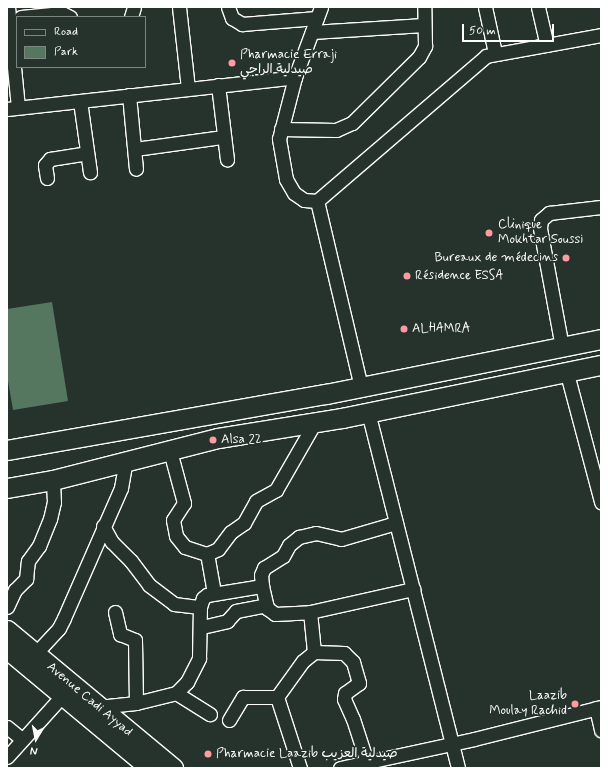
<!DOCTYPE html>
<html>
<head>
<meta charset="utf-8">
<style>
	body { margin:0 }
	#map { position:relative; width:608px; height:775px; overflow:hidden; background:#26332d; font-family:Mynerve,"Playpen Sans Arabic",sans-serif }
	div>[style] { position:absolute }
	[style*='--x'] { left:calc(var(--x)*1px); top:calc(var(--y)*1px); width:calc(var(--w)*1px); rotate:calc(var(--a)*1deg) }
	.green>* { inset:0; background:#55765f }
	.roads { filter:drop-shadow(1px 0 #fff) drop-shadow(-1px 0 #fff) drop-shadow(0 1px #fff) drop-shadow(0 -1px #fff) }
	.street>* { height:13px; margin:-6.5px; padding:0 6.5px; transform-origin:6.5px; border-radius:6.5px; background:#26332d }
	.secondary>* { height:19px; margin:-9.5px; padding:0 9.5px; transform-origin:9.5px; border-radius:9.5px; background:#26332d }
	.dots>* { width:11px; height:11px; translate:-50% -50%; box-sizing:border-box; border:2px solid #26332d; border-radius:50% }
	span { translate:-50% -50%; white-space:nowrap; text-align:center; line-height:1.15; -webkit-text-stroke:3.5px #26332d; paint-order:stroke }
	.poi-label { font-size:13px; color:#fff }
	.left { translate:0 -50%; text-align:left }
	.right { translate:-100% -50%; text-align:right }
	.street-label { font-size:13px; color:#fff }
	.frame { position:absolute; inset:0; border:8px solid #fff; pointer-events:none }
	.legend { position:absolute; left:16px; top:16px; width:130px; height:52px; box-sizing:border-box; background:#26332d; border:1px solid #7d8581; margin:0; padding:5px 7px; list-style:none; font-size:12px; color:#fff }
	.legend li { display:flex; align-items:center; gap:8px; height:20px }
	.legend b { width:20px; border:1px solid #7d8581 }
	.north { position:absolute; left:16px; top:719px; width:40px; height:40px; -webkit-text-stroke:3px #26332d; paint-order:stroke; rotate:190deg; font-size:11px; font-weight:700; line-height:16px; text-align:center; color:#fff }
	.north::after { content:''; display:block; margin:auto; width:14px; height:18px; background:#fff; clip-path:polygon(50% 0,100% 100%,50% 72%,0 100%) }
	.scale { position:absolute; left:462px; top:24px; width:92px; height:18px; box-sizing:border-box; border:2px solid #fff; border-top:0; padding-left:5px; font-size:12px; line-height:14px; white-space:nowrap; color:#fff; -webkit-text-stroke:3px #26332d; paint-order:stroke }
</style>
</head>
<body>
<div id="map">
	<div class="green">
		<div style="clip-path:polygon(52px 302px,68px 401px,13px 410px,7px 375px,7px 309px)"></div>
	</div>
	<div class="roads">
		<div class="street">
			<div style="--x:8;--y:7;--w:100;--a:84.3"></div>
			<div style="--x:179;--y:7;--w:81;--a:83.7"></div>
			<div style="--x:228;--y:7;--w:12;--a:70"></div>
			<div style="--x:232;--y:18;--w:12;--a:31"></div>
			<div style="--x:242;--y:24;--w:75;--a:-4.6"></div>
			<div style="--x:485;--y:7;--w:47;--a:77.7"></div>
			<div style="--x:538;--y:7;--w:39;--a:77"></div>
			<div style="--x:21;--y:17;--w:41;--a:-5.6"></div>
			<div style="--x:62;--y:13;--w:9;--a:27"></div>
			<div style="--x:131;--y:17;--w:10;--a:-73"></div>
			<div style="--x:312;--y:32;--w:112;--a:-3.6"></div>
			<div style="--x:218;--y:85;--w:75;--a:83.1"></div>
			<div style="--x:129;--y:95;--w:74;--a:84.6"></div>
			<div style="--x:80;--y:101;--w:72;--a:82"></div>
			<div style="--x:7;--y:109;--w:290;--a:-6.3"></div>
			<div style="--x:281;--y:129;--w:55;--a:1"></div>
			<div style="--x:336;--y:130;--w:17;--a:-24"></div>
			<div style="--x:352;--y:123;--w:94;--a:-44.6"></div>
			<div style="--x:419;--y:57;--w:13;--a:-61"></div>
			<div style="--x:425;--y:46;--w:39;--a:-91"></div>
			<div style="--x:135;--y:149;--w:89;--a:-7.8"></div>
			<div style="--x:47;--y:178;--w:13;--a:-99"></div>
			<div style="--x:45;--y:165;--w:8;--a:-50"></div>
			<div style="--x:50;--y:159;--w:37;--a:-9"></div>
			<div style="--x:317;--y:201;--w:13;--a:-176"></div>
			<div style="--x:304;--y:200;--w:12;--a:-145"></div>
			<div style="--x:294;--y:193;--w:16;--a:-120"></div>
			<div style="--x:286;--y:179;--w:41;--a:-99.9"></div>
			<div style="--x:279;--y:139;--w:64;--a:-75.5"></div>
			<div style="--x:295;--y:77;--w:75;--a:-69.6"></div>
			<div style="--x:562;--y:347;--w:121;--a:-100.5"></div>
			<div style="--x:540;--y:228;--w:8;--a:-83"></div>
			<div style="--x:541;--y:220;--w:11;--a:-41"></div>
			<div style="--x:549;--y:213;--w:52;--a:-6.6"></div>
			<div style="--x:566;--y:370;--w:137;--a:75.1"></div>
			<div style="--x:361;--y:387;--w:191;--a:-103.3"></div>
			<div style="--x:317;--y:201;--w:223;--a:-40.6"></div>
			<div style="--x:486;--y:56;--w:117;--a:-10.3"></div>
			<div style="--x:368;--y:412;--w:367;--a:75.8"></div>
			<div style="--x:170;--y:451;--w:54;--a:74.9"></div>
			<div style="--x:184;--y:503;--w:20;--a:123"></div>
			<div style="--x:173;--y:520;--w:16;--a:79"></div>
			<div style="--x:176;--y:536;--w:14;--a:51"></div>
			<div style="--x:185;--y:547;--w:23;--a:18"></div>
			<div style="--x:103;--y:526;--w:18;--a:61"></div>
			<div style="--x:112;--y:542;--w:27;--a:45"></div>
			<div style="--x:131;--y:561;--w:30;--a:53"></div>
			<div style="--x:149;--y:585;--w:31;--a:37"></div>
			<div style="--x:174;--y:604;--w:26;--a:7"></div>
			<div style="--x:262;--y:586;--w:11;--a:-95"></div>
			<div style="--x:261;--y:575;--w:8;--a:-67"></div>
			<div style="--x:264;--y:568;--w:22;--a:-32"></div>
			<div style="--x:283;--y:556;--w:13;--a:-61"></div>
			<div style="--x:289;--y:545;--w:13;--a:-39"></div>
			<div style="--x:299;--y:537;--w:17;--a:-13"></div>
			<div style="--x:316;--y:533;--w:26;--a:13"></div>
			<div style="--x:341;--y:539;--w:57;--a:-16.2"></div>
			<div style="--x:214;--y:593;--w:40;--a:-100"></div>
			<div style="--x:207;--y:554;--w:12;--a:-24"></div>
			<div style="--x:218;--y:549;--w:21;--a:-53"></div>
			<div style="--x:231;--y:532;--w:16;--a:-35"></div>
			<div style="--x:244;--y:523;--w:25;--a:-61"></div>
			<div style="--x:256;--y:501;--w:23;--a:-29"></div>
			<div style="--x:276;--y:490;--w:76;--a:-60.1"></div>
			<div style="--x:7;--y:607;--w:19;--a:-65"></div>
			<div style="--x:15;--y:590;--w:16;--a:-45"></div>
			<div style="--x:26;--y:579;--w:18;--a:-84"></div>
			<div style="--x:28;--y:561;--w:19;--a:-54"></div>
			<div style="--x:39;--y:546;--w:29;--a:-68"></div>
			<div style="--x:50;--y:519;--w:17;--a:-77"></div>
			<div style="--x:54;--y:502;--w:22;--a:-93"></div>
			<div style="--x:115;--y:612;--w:23;--a:77"></div>
			<div style="--x:120;--y:634;--w:16;--a:22"></div>
			<div style="--x:135;--y:640;--w:63;--a:89.1"></div>
			<div style="--x:202;--y:627;--w:26;--a:-13"></div>
			<div style="--x:227;--y:621;--w:13;--a:-48"></div>
			<div style="--x:236;--y:611;--w:31;--a:-11"></div>
			<div style="--x:314;--y:652;--w:30;--a:2"></div>
			<div style="--x:344;--y:653;--w:13;--a:45"></div>
			<div style="--x:353;--y:662;--w:22;--a:74"></div>
			<div style="--x:359;--y:683;--w:17;--a:144"></div>
			<div style="--x:345;--y:693;--w:6;--a:99"></div>
			<div style="--x:344;--y:699;--w:22;--a:66"></div>
			<div style="--x:353;--y:719;--w:45;--a:72"></div>
			<div style="--x:35;--y:654;--w:35;--a:-47"></div>
			<div style="--x:59;--y:628;--w:11;--a:-63"></div>
			<div style="--x:64;--y:618;--w:142;--a:-66.3"></div>
			<div style="--x:121;--y:488;--w:27;--a:-80"></div>
			<div style="--x:176;--y:693;--w:40;--a:32"></div>
			<div style="--x:98;--y:707;--w:38;--a:-6"></div>
			<div style="--x:136;--y:703;--w:41;--a:-14"></div>
			<div style="--x:176;--y:693;--w:16;--a:-45"></div>
			<div style="--x:187;--y:682;--w:27;--a:-63"></div>
			<div style="--x:199;--y:658;--w:51;--a:-88.9"></div>
			<div style="--x:200;--y:607;--w:9;--a:-72"></div>
			<div style="--x:203;--y:598;--w:5;--a:-37"></div>
			<div style="--x:207;--y:595;--w:56;--a:-9.3"></div>
			<div style="--x:262;--y:586;--w:23;--a:77"></div>
			<div style="--x:267;--y:608;--w:10;--a:37"></div>
			<div style="--x:275;--y:614;--w:35;--a:-3"></div>
			<div style="--x:310;--y:612;--w:106;--a:-12.6"></div>
			<div style="--x:596;--y:708;--w:23;--a:77"></div>
			<div style="--x:229;--y:720;--w:27;--a:-59"></div>
			<div style="--x:243;--y:697;--w:34;--a:0"></div>
			<div style="--x:7;--y:727;--w:19;--a:39"></div>
			<div style="--x:7;--y:757;--w:82;--a:-48"></div>
			<div style="--x:300;--y:768;--w:75;--a:-107.9"></div>
			<div style="--x:277;--y:697;--w:44;--a:-54.2"></div>
			<div style="--x:303;--y:661;--w:14;--a:-39"></div>
			<div style="--x:314;--y:652;--w:40;--a:-95.7"></div>
			<div style="--x:340;--y:768;--w:137;--a:-12.2"></div>
			<div style="--x:474;--y:739;--w:131;--a:-14.1"></div>
		</div>
		<div class="secondary">
			<div style="--x:7;--y:450;--w:324;--a:-10"></div>
			<div style="--x:326;--y:394;--w:280;--a:-11.3"></div>
			<div style="--x:7;--y:488;--w:47;--a:-9.9"></div>
			<div style="--x:53;--y:480;--w:170;--a:-14.3"></div>
			<div style="--x:218;--y:438;--w:126;--a:-9.2"></div>
			<div style="--x:342;--y:418;--w:264;--a:-11.6"></div>
			<div style="--x:7;--y:630;--w:216;--a:39.7"></div>
			<div style="--x:7;--y:649;--w:186;--a:39.8"></div>
		</div>
	</div>
	<div class="dots">
		<div style="left:232px;top:63px;background:#ff9aa2"></div>
		<div style="left:489px;top:233px;background:#ff9aa2"></div>
		<div style="left:566px;top:258px;background:#ff9aa2"></div>
		<div style="left:407px;top:276px;background:#ff9aa2"></div>
		<div style="left:404px;top:329px;background:#ff9aa2"></div>
		<div style="left:213px;top:440px;background:#ff9aa2"></div>
		<div style="left:575px;top:704px;background:#ff9aa2"></div>
		<div style="left:208px;top:754px;background:#ff9aa2"></div>
	</div>
	<div class="poi-label">
		<span class="left" style="left:240px;top:63px">Pharmacie Erraji<br>صيدلية الراجي</span>
		<span class="left" style="left:498px;top:233px">Clinique<br>Mokhtar Soussi</span>
		<span class="right" style="left:558px;top:258px">Bureaux de médecins</span>
		<span class="left" style="left:415px;top:276px">Résidence ESSA</span>
		<span class="left" style="left:412px;top:329px">ALHAMRA</span>
		<span class="left" style="left:221px;top:440px">Alsa 22</span>
		<span class="right" style="left:567px;top:704px">Laazib<br>Moulay Rachid</span>
		<span class="left" style="left:216px;top:754px">Pharmacie Laazib صيدلية العزيب</span>
	</div>
	<div class="street-label">
		<span style="left:89px;top:700px;rotate:40deg">Avenue Cadi Ayyad</span>
	</div>
	<div class="frame"></div>
	<ul class="legend">
	<li><b style="height:5px;background:#26332d"></b>Road</li>
	<li><b style="height:11px;background:#55765f"></b>Park</li>
	</ul>
	<div class="north">N</div>
	<div class="scale">50 m</div>
</div>
</body>
</html>
